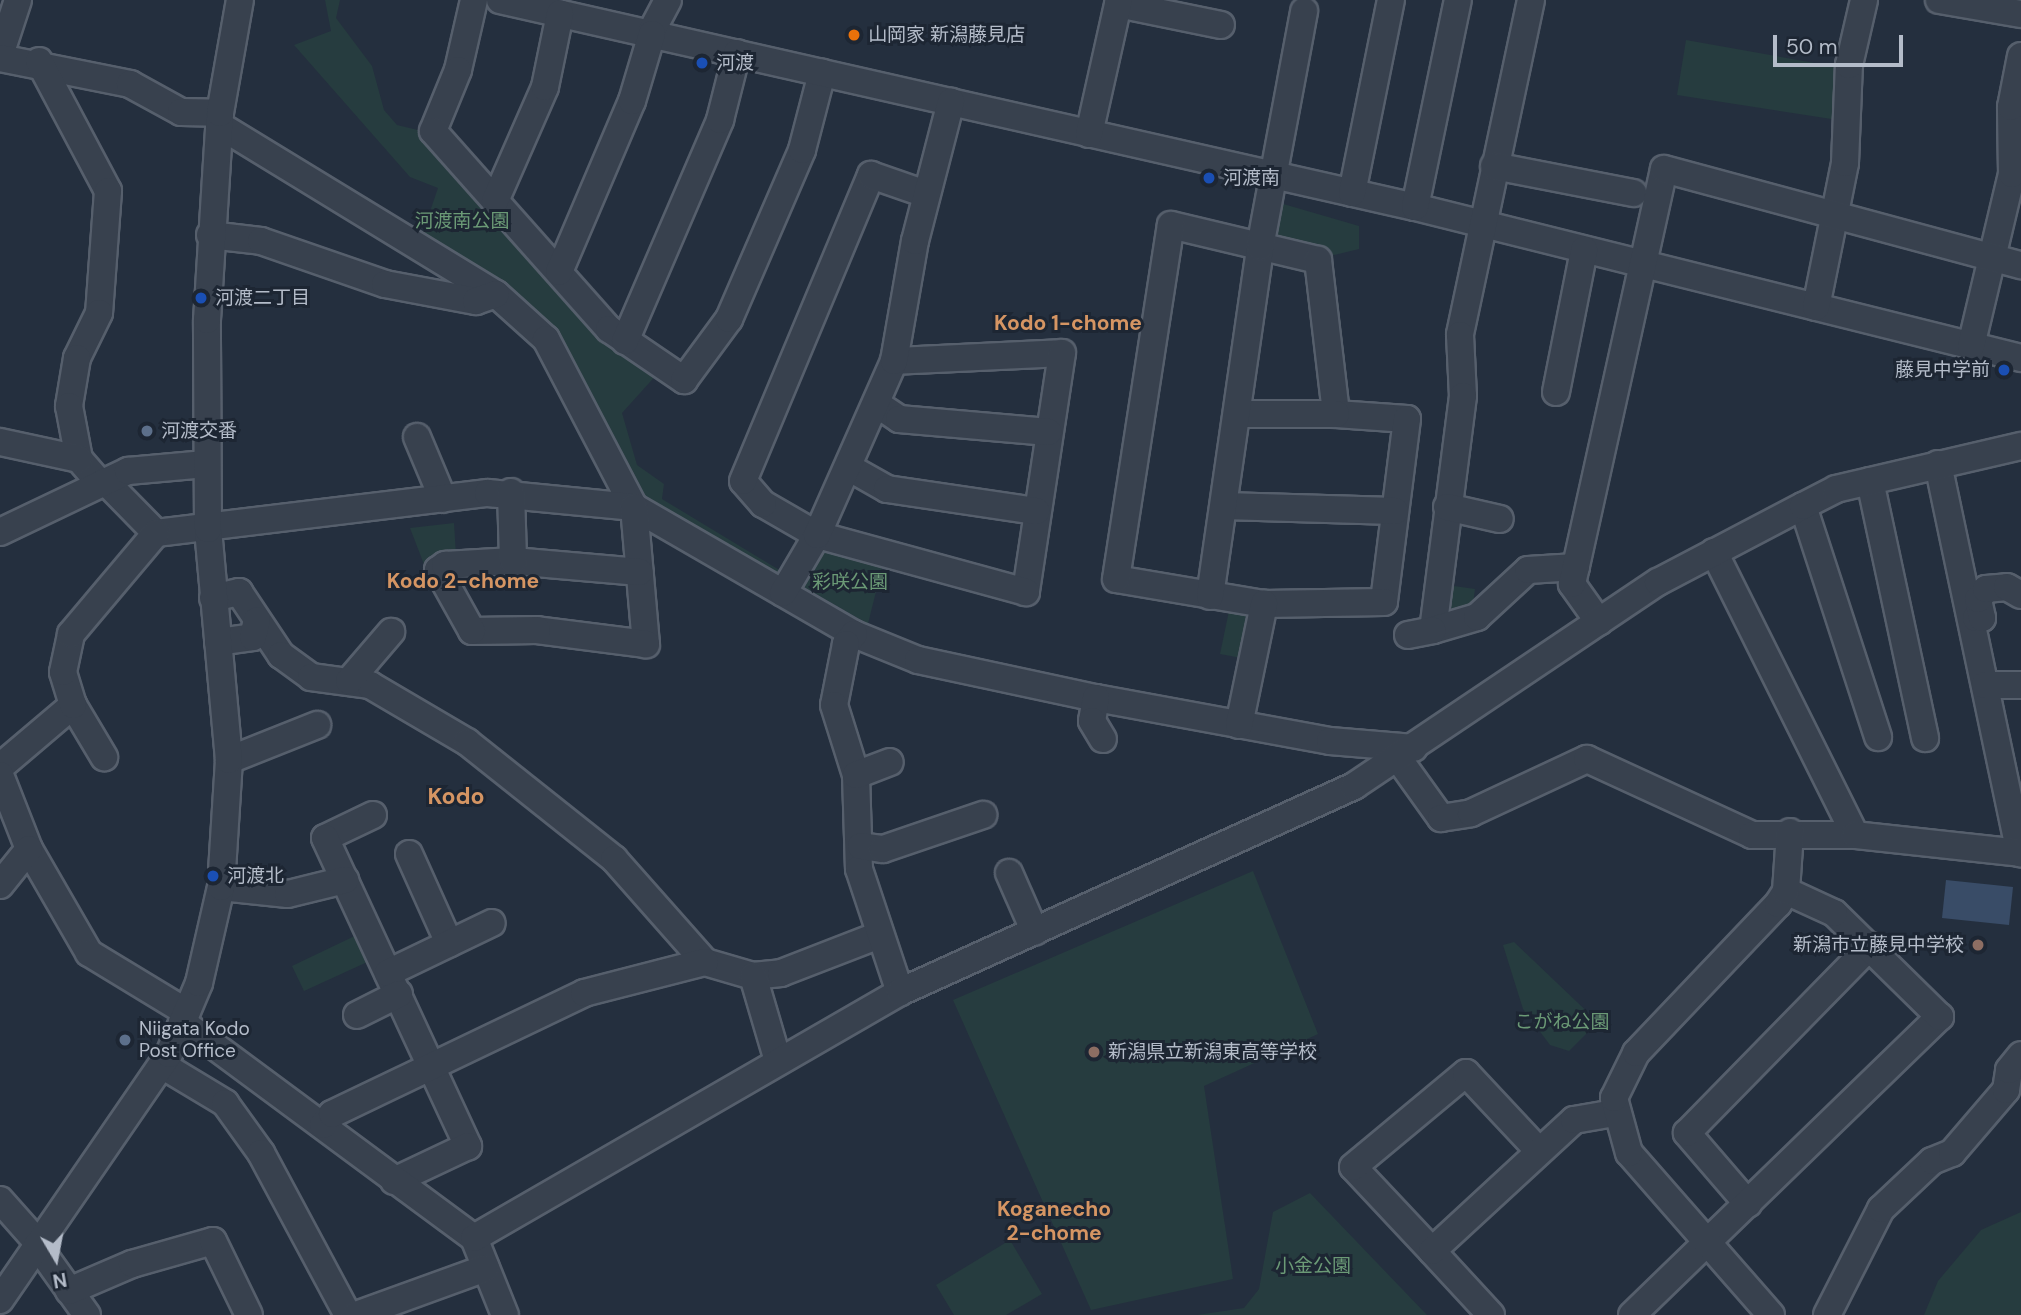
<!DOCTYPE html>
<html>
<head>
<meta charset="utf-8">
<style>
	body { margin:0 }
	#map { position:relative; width:2021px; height:1315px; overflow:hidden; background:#242f3e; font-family:"DM Sans","Noto Sans JP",sans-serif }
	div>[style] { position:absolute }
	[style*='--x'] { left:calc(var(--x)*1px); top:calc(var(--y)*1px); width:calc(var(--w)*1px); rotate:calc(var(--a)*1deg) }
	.green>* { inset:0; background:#263c3f }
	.water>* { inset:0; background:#394c67 }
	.roads { filter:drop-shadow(2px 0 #565f6c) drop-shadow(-2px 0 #565f6c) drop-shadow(0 2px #565f6c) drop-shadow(0 -2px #565f6c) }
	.minor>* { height:26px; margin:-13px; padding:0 13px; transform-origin:13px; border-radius:13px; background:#38414e }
	.dots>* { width:19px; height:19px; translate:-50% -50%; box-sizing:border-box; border:4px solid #1d2633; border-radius:50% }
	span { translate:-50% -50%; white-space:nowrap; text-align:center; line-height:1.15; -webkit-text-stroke:6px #1d2633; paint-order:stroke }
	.poi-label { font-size:19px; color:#b4bcc9 }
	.left { translate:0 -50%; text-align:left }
	.right { translate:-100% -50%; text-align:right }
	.park-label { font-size:19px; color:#6b9a76 }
	.neighbourhood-label { font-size:21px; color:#d59563; font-weight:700 }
	.quarter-label { font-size:23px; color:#d59563; font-weight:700 }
	.north { position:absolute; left:21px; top:1224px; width:70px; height:70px; -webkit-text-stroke:5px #1d2633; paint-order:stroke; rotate:170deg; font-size:19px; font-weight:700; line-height:28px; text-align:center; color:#b4bcc9 }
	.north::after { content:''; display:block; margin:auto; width:24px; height:32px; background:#b4bcc9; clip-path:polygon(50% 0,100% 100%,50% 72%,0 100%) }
	.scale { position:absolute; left:1773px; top:35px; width:130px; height:32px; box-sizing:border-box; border:4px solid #b4bcc9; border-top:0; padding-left:9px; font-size:21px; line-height:24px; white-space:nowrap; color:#b4bcc9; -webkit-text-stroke:5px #1d2633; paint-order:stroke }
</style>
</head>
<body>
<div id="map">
	<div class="green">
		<div style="clip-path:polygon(325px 0,340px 0,336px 18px,372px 66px,384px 110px,397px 125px,426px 132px,659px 372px,622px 413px,637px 465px,664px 484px,662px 499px,781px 571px,777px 580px,637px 499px,562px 349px,422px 235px,438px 188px,410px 177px,294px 45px,331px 31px)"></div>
		<div style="clip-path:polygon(1686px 40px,1837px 67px,1838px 120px,1677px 95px)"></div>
		<div style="clip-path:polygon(1273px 201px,1359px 226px,1359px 249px,1322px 258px,1264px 244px)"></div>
		<div style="clip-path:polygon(454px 523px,456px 555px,425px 567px,410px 528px)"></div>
		<div style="clip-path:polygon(818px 549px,883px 563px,868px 624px,797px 583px)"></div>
		<div style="clip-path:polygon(1447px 585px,1475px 589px,1472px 611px,1442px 616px)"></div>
		<div style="clip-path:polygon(1230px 606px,1251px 610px,1247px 659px,1220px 654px)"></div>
		<div style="clip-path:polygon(1253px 871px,1318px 1034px,1204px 1086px,1233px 1279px,1091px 1310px,953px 1000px)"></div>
		<div style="clip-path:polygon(363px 932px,376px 958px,304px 991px,292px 966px)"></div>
		<div style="clip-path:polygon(1514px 942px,1598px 1022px,1569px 1051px,1550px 1045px,1523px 1009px,1503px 945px)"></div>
		<div style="clip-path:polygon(1310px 1193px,1427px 1315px,1197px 1315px,1244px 1308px,1259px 1289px,1273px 1212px)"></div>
		<div style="clip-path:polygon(2021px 1212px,2021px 1315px,1924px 1315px,1938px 1281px,1981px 1230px)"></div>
		<div style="clip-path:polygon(1010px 1240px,1042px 1294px,1006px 1315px,954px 1315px,936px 1285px)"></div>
	</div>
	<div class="water">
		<div style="clip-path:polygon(1946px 880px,2013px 887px,2009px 925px,1942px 918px)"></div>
	</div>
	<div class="roads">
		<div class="minor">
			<div style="--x:474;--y:0;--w:72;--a:102.9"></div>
			<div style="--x:458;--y:70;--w:66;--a:112.3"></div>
			<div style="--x:433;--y:131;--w:265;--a:48.4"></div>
			<div style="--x:609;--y:329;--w:91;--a:34.2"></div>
			<div style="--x:684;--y:380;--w:76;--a:-53.6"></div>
			<div style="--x:729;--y:319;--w:184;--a:-66.6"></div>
			<div style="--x:802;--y:150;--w:80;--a:-75.4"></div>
			<div style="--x:500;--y:0;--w:938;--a:12.75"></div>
			<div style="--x:1415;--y:207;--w:625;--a:13.99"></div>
			<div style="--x:1531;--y:0;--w:342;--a:102"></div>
			<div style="--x:1460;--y:335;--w:61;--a:87.2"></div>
			<div style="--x:1463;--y:396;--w:236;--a:97.3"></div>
			<div style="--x:1433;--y:630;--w:46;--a:-16.5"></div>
			<div style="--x:1477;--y:617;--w:69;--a:-42.7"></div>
			<div style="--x:1528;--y:570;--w:48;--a:-3.6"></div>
			<div style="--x:1939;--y:0;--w:83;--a:9.7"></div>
			<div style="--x:1118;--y:4;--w:105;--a:11.5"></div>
			<div style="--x:650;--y:34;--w:38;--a:-62"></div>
			<div style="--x:0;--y:55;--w:58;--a:-71.9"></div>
			<div style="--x:0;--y:58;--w:133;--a:11.3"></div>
			<div style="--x:130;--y:84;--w:58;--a:28.8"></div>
			<div style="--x:181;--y:112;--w:39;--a:1"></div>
			<div style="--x:39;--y:61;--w:147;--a:62"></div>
			<div style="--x:108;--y:191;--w:122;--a:94.2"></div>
			<div style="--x:99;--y:313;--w:50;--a:116.1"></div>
			<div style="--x:77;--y:358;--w:49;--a:99.5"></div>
			<div style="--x:69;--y:406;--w:54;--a:79.3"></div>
			<div style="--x:79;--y:459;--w:32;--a:49"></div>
			<div style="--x:219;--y:125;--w:324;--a:31.4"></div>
			<div style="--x:496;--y:294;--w:67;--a:42"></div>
			<div style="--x:546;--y:339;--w:190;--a:62.4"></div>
			<div style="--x:634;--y:507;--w:254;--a:30"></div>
			<div style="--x:854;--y:634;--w:69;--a:22.1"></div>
			<div style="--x:918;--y:660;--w:182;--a:12.1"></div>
			<div style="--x:1096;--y:698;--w:238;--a:10.4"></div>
			<div style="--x:1330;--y:741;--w:84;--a:4.8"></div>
			<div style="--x:1089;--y:134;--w:137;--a:-77.4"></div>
			<div style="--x:1494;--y:166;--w:142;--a:11"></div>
			<div style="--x:1352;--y:193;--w:197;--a:-78.6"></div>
			<div style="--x:495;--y:201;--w:124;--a:-66.3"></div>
			<div style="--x:545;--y:87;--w:75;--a:-78.4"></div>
			<div style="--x:1415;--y:207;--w:211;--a:-78.3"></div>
			<div style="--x:1171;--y:225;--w:151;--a:13.4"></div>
			<div style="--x:1318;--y:260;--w:155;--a:83.3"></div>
			<div style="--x:1336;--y:414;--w:71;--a:4"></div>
			<div style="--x:1407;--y:419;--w:184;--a:97.2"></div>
			<div style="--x:1384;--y:602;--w:120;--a:179"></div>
			<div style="--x:1264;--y:604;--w:150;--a:-170.4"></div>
			<div style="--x:1116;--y:579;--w:358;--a:-81.2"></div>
			<div style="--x:210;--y:235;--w:51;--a:6.7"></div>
			<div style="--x:261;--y:241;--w:131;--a:19.1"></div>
			<div style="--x:385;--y:284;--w:93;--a:10.6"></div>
			<div style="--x:476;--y:301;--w:21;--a:-19"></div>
			<div style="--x:559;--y:272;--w:186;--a:-66.9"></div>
			<div style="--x:632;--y:101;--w:70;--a:-73.4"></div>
			<div style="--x:1816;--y:307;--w:147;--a:-78.6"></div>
			<div style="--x:1845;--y:163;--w:98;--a:-87.7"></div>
			<div style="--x:1849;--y:65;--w:67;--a:-77"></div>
			<div style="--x:625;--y:341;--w:241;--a:-66.7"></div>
			<div style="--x:720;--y:120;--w:69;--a:-75.8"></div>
			<div style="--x:1971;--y:346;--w:177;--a:-76.6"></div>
			<div style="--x:2012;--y:174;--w:67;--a:-90.9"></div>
			<div style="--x:2011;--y:107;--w:52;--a:-78.9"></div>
			<div style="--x:894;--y:361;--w:168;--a:-2.7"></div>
			<div style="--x:1062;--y:353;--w:242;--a:98.6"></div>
			<div style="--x:1026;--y:592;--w:217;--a:-164.7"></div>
			<div style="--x:817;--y:535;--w:62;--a:-150.1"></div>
			<div style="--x:763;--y:504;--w:30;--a:-131"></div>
			<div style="--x:743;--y:481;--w:332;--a:-67.3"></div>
			<div style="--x:871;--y:175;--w:58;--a:19.1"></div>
			<div style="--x:1556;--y:392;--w:145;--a:-78.8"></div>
			<div style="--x:877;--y:404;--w:27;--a:34"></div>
			<div style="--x:899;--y:419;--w:150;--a:5"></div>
			<div style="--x:1237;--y:414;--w:99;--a:0"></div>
			<div style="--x:417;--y:437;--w:67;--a:67.2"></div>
			<div style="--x:0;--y:442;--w:81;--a:12.1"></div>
			<div style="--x:1938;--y:464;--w:398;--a:78.1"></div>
			<div style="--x:848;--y:467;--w:45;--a:29.4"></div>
			<div style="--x:887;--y:489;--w:151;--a:8.4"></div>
			<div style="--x:105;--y:481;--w:73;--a:45.6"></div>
			<div style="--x:156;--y:533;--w:334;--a:-6.9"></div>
			<div style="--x:488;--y:493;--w:147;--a:5.5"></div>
			<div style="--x:634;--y:507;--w:138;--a:85"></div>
			<div style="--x:646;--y:644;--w:110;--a:-172.7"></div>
			<div style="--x:537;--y:630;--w:65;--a:179.1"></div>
			<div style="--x:472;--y:631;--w:70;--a:-119.1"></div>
			<div style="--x:438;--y:570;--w:9;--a:-36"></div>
			<div style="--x:445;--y:565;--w:68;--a:-3.4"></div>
			<div style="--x:513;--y:561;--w:127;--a:5"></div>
			<div style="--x:1870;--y:481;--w:263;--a:77.9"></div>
			<div style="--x:511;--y:492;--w:69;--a:88.3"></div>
			<div style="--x:1224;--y:506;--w:171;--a:1.7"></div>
			<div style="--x:1803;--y:506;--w:243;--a:72"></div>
			<div style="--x:1447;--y:507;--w:54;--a:12.8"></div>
			<div style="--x:0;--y:532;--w:142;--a:-25.5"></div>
			<div style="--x:128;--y:471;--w:78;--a:-5.1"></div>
			<div style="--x:1714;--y:552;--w:316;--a:63.5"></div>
			<div style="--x:783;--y:593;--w:67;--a:-59.6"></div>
			<div style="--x:817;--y:535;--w:190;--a:-66.1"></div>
			<div style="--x:894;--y:361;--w:122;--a:-80.1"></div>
			<div style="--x:915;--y:241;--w:144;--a:-75.5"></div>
			<div style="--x:1210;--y:596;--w:353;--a:-81.8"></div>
			<div style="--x:1260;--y:247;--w:240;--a:-79.4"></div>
			<div style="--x:213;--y:598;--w:27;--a:-13"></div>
			<div style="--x:239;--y:592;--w:76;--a:56.3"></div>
			<div style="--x:281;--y:655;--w:37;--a:36"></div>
			<div style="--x:311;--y:677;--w:60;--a:7.7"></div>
			<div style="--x:370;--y:685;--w:113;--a:30.4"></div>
			<div style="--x:467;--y:742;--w:188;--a:38.5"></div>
			<div style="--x:614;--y:859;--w:137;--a:48.5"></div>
			<div style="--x:705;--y:962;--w:50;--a:16.3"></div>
			<div style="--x:753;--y:976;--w:28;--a:-6"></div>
			<div style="--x:781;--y:973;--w:105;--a:-21.2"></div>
			<div style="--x:1976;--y:618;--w:6;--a:0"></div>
			<div style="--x:1982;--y:618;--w:19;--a:-102"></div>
			<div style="--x:1978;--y:599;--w:13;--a:-51"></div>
			<div style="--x:1986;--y:589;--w:21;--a:-5"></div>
			<div style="--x:2007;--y:587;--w:16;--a:30"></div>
			<div style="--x:1599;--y:622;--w:47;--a:-125.4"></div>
			<div style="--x:1572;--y:584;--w:425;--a:-77.5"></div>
			<div style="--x:1664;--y:169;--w:370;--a:15.1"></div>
			<div style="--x:854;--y:634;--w:13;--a:129"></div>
			<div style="--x:846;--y:644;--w:62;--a:101.1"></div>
			<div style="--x:834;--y:705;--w:73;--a:72.6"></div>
			<div style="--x:856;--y:775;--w:94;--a:88.2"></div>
			<div style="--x:859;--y:869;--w:130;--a:71.6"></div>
			<div style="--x:1408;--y:635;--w:25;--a:-11"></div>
			<div style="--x:218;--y:642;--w:35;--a:-8"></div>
			<div style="--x:253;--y:637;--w:17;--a:-77"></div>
			<div style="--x:349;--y:681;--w:65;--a:-49.4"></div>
			<div style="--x:1985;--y:685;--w:36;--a:0"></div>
			<div style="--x:1096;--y:698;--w:23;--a:100"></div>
			<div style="--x:1092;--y:721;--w:21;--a:59"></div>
			<div style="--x:73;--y:705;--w:61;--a:59.2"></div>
			<div style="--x:1239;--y:725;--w:124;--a:-78.3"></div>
			<div style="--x:1398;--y:758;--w:74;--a:54.4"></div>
			<div style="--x:1441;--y:818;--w:30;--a:-9"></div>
			<div style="--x:1471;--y:813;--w:128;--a:-25"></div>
			<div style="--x:1587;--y:759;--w:182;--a:24.7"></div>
			<div style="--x:1752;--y:835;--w:103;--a:0"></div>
			<div style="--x:1855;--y:835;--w:167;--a:6.2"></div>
			<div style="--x:229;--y:760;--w:95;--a:-21.7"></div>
			<div style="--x:0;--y:767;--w:96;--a:-40.3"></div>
			<div style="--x:73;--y:705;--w:34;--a:-107"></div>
			<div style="--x:63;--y:672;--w:39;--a:-78"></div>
			<div style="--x:71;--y:634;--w:132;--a:-49.9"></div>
			<div style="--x:0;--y:775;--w:79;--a:68.6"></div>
			<div style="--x:29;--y:849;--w:120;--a:60"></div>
			<div style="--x:89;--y:953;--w:114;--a:31.3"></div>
			<div style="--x:856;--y:775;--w:36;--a:-21"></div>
			<div style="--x:373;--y:815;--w:53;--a:154.4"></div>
			<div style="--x:325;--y:838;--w:340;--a:65.1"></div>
			<div style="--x:468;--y:1146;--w:82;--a:154.7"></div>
			<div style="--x:861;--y:846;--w:22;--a:8"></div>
			<div style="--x:883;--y:849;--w:106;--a:-18.8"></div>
			<div style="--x:409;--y:854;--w:98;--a:65.8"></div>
			<div style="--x:1009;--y:873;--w:64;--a:66.2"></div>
			<div style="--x:0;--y:885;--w:46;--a:-51.1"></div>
			<div style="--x:221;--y:887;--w:67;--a:6"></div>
			<div style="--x:288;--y:894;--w:59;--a:-13.8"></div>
			<div style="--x:388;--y:973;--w:115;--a:-25.7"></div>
			<div style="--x:753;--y:976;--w:89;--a:73.6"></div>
			<div style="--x:357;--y:1015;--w:47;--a:-26.6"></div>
			<div style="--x:182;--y:1022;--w:363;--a:36.5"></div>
			<div style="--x:474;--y:1238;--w:83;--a:68.1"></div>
			<div style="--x:162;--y:1065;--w:74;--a:31.1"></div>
			<div style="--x:225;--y:1103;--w:62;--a:54.2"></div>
			<div style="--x:261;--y:1153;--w:184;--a:61.8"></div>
			<div style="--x:323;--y:1125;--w:14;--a:-51"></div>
			<div style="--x:332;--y:1114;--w:280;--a:-25.6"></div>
			<div style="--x:584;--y:993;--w:125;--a:-14.4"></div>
			<div style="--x:0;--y:1200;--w:57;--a:48.5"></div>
			<div style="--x:1748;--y:1204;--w:94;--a:-130.7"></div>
			<div style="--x:1687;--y:1133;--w:262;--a:-45.6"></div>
			<div style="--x:474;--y:1238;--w:492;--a:-30"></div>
			<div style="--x:900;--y:992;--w:499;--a:-24.4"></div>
			<div style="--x:1354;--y:786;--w:366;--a:-33.9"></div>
			<div style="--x:1658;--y:582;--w:164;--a:-27.7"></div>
			<div style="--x:1803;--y:506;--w:37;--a:-27"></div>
			<div style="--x:1836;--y:489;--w:190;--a:-13.1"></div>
			<div style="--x:37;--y:1245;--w:86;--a:54.5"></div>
			<div style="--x:1432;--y:1251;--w:115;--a:-133.2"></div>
			<div style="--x:1353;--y:1167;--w:147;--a:-39.8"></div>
			<div style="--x:1466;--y:1073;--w:107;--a:46.9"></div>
			<div style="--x:69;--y:1291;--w:69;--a:-23.2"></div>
			<div style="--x:132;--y:1264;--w:84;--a:-15.9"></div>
			<div style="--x:213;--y:1241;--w:82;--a:64.1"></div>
			<div style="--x:0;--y:1300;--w:298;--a:-55.5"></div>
			<div style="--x:169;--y:1054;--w:77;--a:-67.1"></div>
			<div style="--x:199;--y:983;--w:98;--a:-77.1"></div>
			<div style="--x:221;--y:887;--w:127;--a:-86.4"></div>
			<div style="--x:229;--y:760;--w:232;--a:-95.2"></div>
			<div style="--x:208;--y:529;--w:209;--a:-90.3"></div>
			<div style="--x:207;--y:320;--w:207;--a:-86.4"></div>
			<div style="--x:220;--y:113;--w:115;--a:-80"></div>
			<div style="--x:356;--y:1315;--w:138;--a:-19.9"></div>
			<div style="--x:1491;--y:1315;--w:87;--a:-132.7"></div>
			<div style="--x:1432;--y:1251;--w:193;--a:-42.7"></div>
			<div style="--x:1574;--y:1120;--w:41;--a:-9.9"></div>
			<div style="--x:1632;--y:1315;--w:429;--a:-44.1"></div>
			<div style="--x:1940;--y:1017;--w:148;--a:-135.5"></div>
			<div style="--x:1834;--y:913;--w:53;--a:-155.4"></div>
			<div style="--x:1771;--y:1315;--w:215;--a:-131.2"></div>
			<div style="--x:1629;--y:1153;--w:57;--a:-105.3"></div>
			<div style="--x:1614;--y:1098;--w:50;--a:-63.9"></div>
			<div style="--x:1636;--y:1053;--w:206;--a:-46.4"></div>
			<div style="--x:1778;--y:904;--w:15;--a:-58"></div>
			<div style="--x:1786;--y:891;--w:59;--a:-86.1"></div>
			<div style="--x:1827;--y:1315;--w:119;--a:-63"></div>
			<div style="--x:1881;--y:1209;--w:70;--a:-43.3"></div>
			<div style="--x:1932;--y:1161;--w:22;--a:-22"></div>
			<div style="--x:1952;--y:1153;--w:83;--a:-49.4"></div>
			<div style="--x:2006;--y:1090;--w:20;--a:-81"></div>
			<div style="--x:2009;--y:1070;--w:19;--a:-51"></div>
		</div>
	</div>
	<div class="dots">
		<div style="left:854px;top:35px;background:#e8710a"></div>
		<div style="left:702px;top:63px;background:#1a4fb4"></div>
		<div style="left:1209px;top:178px;background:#1a4fb4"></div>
		<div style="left:201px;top:298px;background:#1a4fb4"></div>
		<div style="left:2004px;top:370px;background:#1a4fb4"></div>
		<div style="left:147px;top:431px;background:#5c6f8a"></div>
		<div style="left:213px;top:876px;background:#1a4fb4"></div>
		<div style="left:1978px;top:945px;background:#8d6e63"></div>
		<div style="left:125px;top:1040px;background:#5c6f8a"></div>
		<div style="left:1094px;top:1052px;background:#8d6e63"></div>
	</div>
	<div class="poi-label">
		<span class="left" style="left:868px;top:35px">山岡家 新潟藤見店</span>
		<span class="left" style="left:716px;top:63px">河渡</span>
		<span class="left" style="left:1223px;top:178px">河渡南</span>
		<span class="left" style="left:215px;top:298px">河渡二丁目</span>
		<span class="right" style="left:1990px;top:370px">藤見中学前</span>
		<span class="left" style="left:161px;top:431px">河渡交番</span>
		<span class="left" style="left:227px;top:876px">河渡北</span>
		<span class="right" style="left:1964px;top:945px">新潟市立藤見中学校</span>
		<span class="left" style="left:139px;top:1040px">Niigata Kodo<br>Post Office</span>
		<span class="left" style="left:1108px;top:1052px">新潟県立新潟東高等学校</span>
	</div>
	<div class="park-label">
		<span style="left:462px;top:221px">河渡南公園</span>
		<span style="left:850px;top:582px">彩咲公園</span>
		<span style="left:1562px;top:1022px">こがね公園</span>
		<span style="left:1313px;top:1266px">小金公園</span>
	</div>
	<div class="neighbourhood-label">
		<span style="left:1068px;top:323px">Kodo 1-chome</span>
		<span style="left:463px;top:581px">Kodo 2-chome</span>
		<span style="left:1054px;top:1221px">Koganecho<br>2-chome</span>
	</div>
	<div class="quarter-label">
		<span style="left:456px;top:796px">Kodo</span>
	</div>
	<div class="north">N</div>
	<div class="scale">50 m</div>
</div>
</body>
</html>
